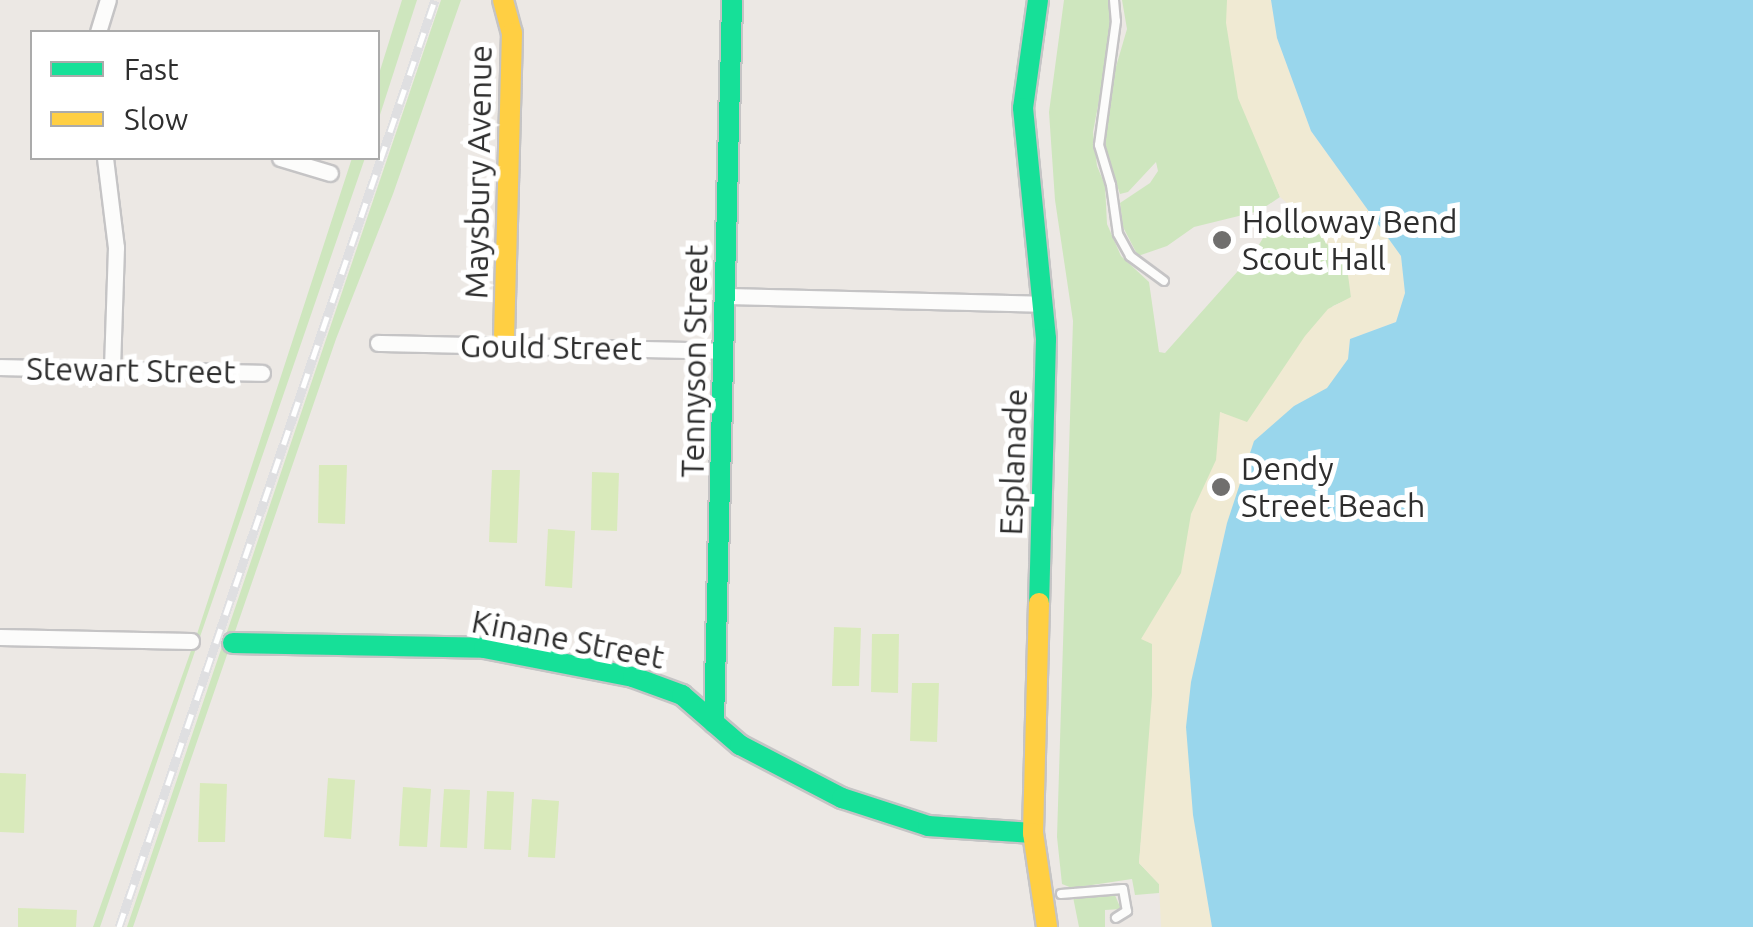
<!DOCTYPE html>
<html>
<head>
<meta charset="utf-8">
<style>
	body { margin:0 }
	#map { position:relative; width:1753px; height:927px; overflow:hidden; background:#ece8e4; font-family:Ubuntu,sans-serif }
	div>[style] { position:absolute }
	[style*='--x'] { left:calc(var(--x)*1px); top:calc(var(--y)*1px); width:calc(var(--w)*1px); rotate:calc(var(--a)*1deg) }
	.green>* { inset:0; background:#cee6be }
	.sand>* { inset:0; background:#f0ead3 }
	.pitch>* { inset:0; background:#d9eabb }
	.water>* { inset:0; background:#99d6ec }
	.roads { filter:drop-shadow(2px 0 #c5c4c5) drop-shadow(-2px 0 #c5c4c5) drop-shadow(0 2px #c5c4c5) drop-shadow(0 -2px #c5c4c5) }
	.lane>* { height:8px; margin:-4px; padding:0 4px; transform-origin:4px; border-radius:4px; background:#fcfcfb }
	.street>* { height:15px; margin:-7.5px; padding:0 7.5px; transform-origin:7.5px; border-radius:7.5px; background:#fcfcfb }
	.fast>* { height:20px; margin:-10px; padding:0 10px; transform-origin:10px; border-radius:10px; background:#16e098 }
	.slow>* { height:20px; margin:-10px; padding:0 10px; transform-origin:10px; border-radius:10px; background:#ffcf43 }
	.rail>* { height:9px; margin-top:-4.5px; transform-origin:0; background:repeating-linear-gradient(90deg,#fff 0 15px,#dfdfe1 0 30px); box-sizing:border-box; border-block:2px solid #dfdfe1 }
	.dots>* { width:28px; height:28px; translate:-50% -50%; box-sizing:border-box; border:5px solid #fff; border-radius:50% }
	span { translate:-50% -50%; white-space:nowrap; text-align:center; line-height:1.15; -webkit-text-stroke:10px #fff; paint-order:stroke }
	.street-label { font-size:32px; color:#2e2e2e }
	.poi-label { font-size:32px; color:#2e2e2e }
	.left { translate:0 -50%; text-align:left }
	.legend { position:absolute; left:30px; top:30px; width:350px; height:130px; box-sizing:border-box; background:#fff; border:2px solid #ababab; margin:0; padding:12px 18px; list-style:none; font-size:30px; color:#2e2e2e }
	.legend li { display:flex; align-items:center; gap:20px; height:50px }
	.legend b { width:50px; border:2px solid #ababab }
</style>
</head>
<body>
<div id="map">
	<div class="green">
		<div style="clip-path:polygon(402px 0,417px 0,378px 121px,378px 77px)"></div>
		<div style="clip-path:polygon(441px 0,461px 0,393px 194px,336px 339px,133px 927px,127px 927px)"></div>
		<div style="clip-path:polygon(1064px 0,1108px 0,1112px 32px,1093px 132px,1097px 166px,1105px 185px,1107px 224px,1121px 256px,1149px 282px,1159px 352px,1165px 353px,1254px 253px,1269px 228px,1309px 220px,1350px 269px,1351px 298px,1333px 306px,1247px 425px,1220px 412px,1233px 427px,1160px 679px,1150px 744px,1139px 863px,1159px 884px,1159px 893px,1135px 895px,1132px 879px,1072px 888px,1062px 884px,1057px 837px,1073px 321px,1055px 200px,1049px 112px)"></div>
		<div style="clip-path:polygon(1122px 0,1234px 0,1270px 172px,1280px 197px,1259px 211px,1194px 227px,1167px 246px,1138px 256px,1123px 227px,1120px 203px,1150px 183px,1158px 171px,1156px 162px,1128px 192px,1120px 194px,1103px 145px,1113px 77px,1127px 29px)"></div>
		<div style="clip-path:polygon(352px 158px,365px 158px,100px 927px,93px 927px,198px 631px)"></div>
		<div style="clip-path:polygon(1114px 893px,1121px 909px,1105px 910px,1105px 927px,1079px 927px,1073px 897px)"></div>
	</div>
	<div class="sand">
		<div style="clip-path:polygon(1227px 0,1271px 0,1277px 38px,1311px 131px,1401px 256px,1405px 293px,1396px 322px,1350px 339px,1348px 359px,1327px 389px,1294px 406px,1227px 523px,1191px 682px,1193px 815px,1212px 927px,1161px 927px,1159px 884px,1139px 863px,1152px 695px,1152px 644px,1141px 639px,1181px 573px,1191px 514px,1216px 460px,1220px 412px,1247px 422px,1305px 336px,1328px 309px,1351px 297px,1347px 268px,1309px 222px,1280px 197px,1238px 98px,1226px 23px)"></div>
	</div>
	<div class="pitch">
		<div style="clip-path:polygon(319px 465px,347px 465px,345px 524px,318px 523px)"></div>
		<div style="clip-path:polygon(492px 470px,520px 470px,517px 543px,489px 542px)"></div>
		<div style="clip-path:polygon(592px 472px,619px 473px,617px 531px,591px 530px)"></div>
		<div style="clip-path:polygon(548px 529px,575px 531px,572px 588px,545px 586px)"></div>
		<div style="clip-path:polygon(834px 627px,861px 628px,859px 686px,832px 686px)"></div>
		<div style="clip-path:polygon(872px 634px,899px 634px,898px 693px,871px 692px)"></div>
		<div style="clip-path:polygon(912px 683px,939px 683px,937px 742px,910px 741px)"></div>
		<div style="clip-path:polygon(0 773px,26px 774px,24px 833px,0 832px)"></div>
		<div style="clip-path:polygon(328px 778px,355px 780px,351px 839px,324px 837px)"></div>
		<div style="clip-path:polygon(200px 783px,227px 784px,225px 842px,198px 842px)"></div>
		<div style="clip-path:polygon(403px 787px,431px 789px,427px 847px,399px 846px)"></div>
		<div style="clip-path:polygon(444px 789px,470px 790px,467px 848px,440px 847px)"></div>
		<div style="clip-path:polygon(487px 791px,514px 792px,511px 850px,484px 849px)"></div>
		<div style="clip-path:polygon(532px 799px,559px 801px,555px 858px,528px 857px)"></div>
		<div style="clip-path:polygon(18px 908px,77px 910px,76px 927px,18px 927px)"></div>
	</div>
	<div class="water">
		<div style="clip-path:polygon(1271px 0,1753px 0,1753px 927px,1212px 927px,1193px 815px,1186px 727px,1191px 682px,1227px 523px,1254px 441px,1294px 406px,1327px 388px,1348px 359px,1350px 339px,1396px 322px,1405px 293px,1401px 256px,1311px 131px,1277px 38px)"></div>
	</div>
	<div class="roads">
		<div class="lane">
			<div style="--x:1114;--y:0;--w:21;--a:85"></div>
			<div style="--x:1116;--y:21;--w:125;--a:97.8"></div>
			<div style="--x:1099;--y:145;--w:42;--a:73.3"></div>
			<div style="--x:1111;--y:185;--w:49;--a:81.9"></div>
			<div style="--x:1118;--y:234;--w:25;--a:61"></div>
			<div style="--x:1130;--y:256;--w:42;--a:36.3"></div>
			<div style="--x:1061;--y:894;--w:62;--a:-4.6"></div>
			<div style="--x:1123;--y:889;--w:22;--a:80"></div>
			<div style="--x:1127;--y:911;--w:13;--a:148"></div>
		</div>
		<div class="street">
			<div style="--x:98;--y:32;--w:34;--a:-73"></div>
			<div style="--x:105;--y:158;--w:90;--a:83"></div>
			<div style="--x:116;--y:247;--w:123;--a:91.9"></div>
			<div style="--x:280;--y:158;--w:52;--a:16.7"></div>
			<div style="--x:725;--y:296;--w:318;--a:1.4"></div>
			<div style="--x:378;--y:343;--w:346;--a:1.3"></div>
			<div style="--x:0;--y:367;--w:262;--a:1.3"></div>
			<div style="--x:0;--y:637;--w:191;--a:1.2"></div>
		</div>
		<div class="fast">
			<div style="--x:1038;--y:0;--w:109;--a:97.9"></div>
			<div style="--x:1023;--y:108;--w:232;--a:84.3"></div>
			<div style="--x:1046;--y:339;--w:264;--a:91.5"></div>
			<div style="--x:233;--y:643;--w:251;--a:1.1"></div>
			<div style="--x:484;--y:648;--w:152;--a:11"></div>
			<div style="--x:633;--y:677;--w:52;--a:20.2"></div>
			<div style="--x:682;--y:695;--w:77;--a:40.8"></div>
			<div style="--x:740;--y:745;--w:115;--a:27.5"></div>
			<div style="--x:842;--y:798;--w:90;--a:18"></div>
			<div style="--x:928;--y:826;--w:105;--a:3.8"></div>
			<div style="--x:714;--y:723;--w:723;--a:-88.57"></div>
		</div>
		<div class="slow">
			<div style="--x:503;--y:0;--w:34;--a:75"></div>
			<div style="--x:512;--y:33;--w:313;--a:91.5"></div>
			<div style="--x:1039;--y:603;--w:230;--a:91.5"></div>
			<div style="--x:1033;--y:833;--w:95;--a:81.5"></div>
		</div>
	</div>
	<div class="rail">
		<div style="--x:119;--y:927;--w:979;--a:-71.18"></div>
	</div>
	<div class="dots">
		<div style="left:1222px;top:240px;background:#706f6e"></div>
		<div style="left:1221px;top:487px;background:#706f6e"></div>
	</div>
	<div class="street-label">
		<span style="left:478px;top:172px;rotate:-89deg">Maysbury Avenue</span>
		<span style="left:551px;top:347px;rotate:1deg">Gould Street</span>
		<span style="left:694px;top:361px;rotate:-89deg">Tennyson Street</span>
		<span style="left:131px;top:370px;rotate:1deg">Stewart Street</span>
		<span style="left:1013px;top:462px;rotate:-88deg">Esplanade</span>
		<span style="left:568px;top:639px;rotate:11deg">Kinane Street</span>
	</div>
	<div class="poi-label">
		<span class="left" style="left:1242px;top:240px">Holloway Bend<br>Scout Hall</span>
		<span class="left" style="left:1241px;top:487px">Dendy<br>Street Beach</span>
	</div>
	<ul class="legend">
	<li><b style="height:12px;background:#16e098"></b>Fast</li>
	<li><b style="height:12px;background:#ffcf43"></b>Slow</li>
	</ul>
</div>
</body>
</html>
